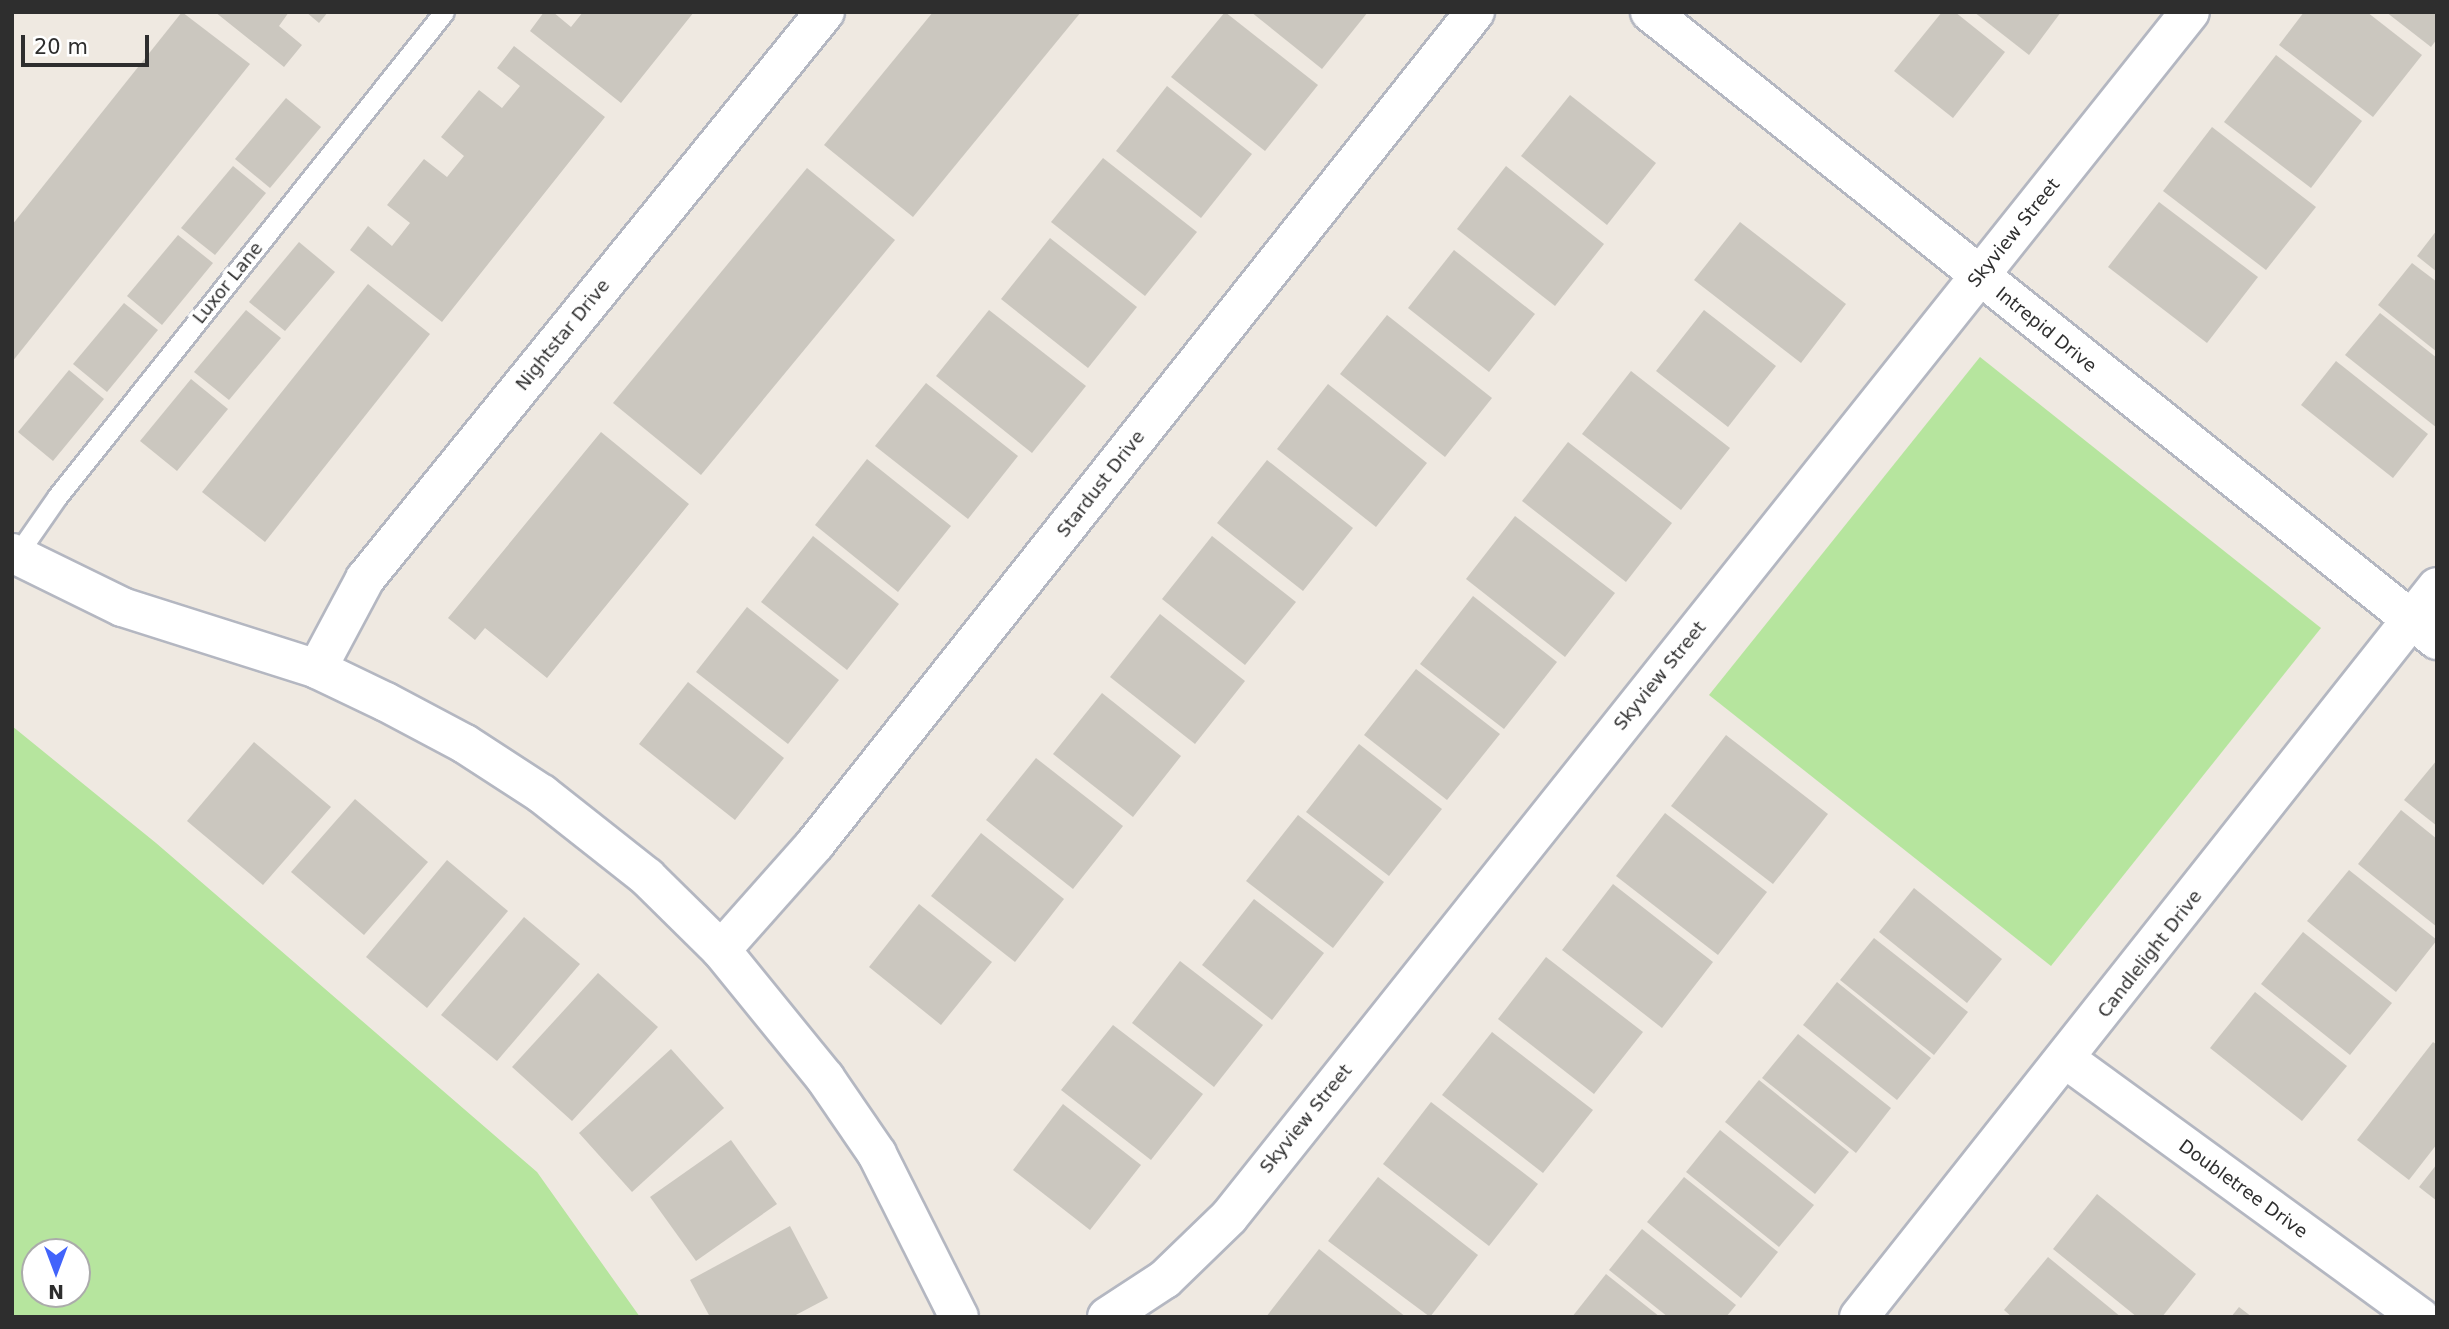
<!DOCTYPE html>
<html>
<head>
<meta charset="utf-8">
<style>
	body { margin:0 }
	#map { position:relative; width:2449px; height:1329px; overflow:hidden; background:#efe9e1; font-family:"DejaVu Sans",sans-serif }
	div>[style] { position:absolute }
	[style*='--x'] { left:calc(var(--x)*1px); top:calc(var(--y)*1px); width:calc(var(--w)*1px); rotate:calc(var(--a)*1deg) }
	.green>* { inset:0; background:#b6e59e }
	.building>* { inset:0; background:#cbc7bf }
	.roads { filter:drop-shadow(2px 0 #b4b7c1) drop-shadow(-2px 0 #b4b7c1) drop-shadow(0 2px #b4b7c1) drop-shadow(0 -2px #b4b7c1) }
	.lane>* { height:19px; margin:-9.5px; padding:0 9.5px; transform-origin:9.5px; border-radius:9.5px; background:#fff }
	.street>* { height:38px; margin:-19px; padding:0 19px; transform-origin:19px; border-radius:19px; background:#fff }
	.secondary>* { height:38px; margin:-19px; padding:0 19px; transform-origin:19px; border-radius:19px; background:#fff }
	span { translate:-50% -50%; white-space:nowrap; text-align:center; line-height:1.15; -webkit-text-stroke:7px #fff; paint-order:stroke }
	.street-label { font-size:18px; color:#2e2e2e }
	.frame { position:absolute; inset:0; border:14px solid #2e2e2e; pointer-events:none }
	.north { position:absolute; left:21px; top:1238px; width:70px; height:70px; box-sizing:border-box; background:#fff; border:2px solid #ababab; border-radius:50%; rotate:180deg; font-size:19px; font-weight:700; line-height:28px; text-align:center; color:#2e2e2e }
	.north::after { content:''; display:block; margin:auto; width:24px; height:32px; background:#4264fb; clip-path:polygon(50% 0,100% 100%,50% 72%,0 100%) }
	.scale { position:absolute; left:21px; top:35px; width:128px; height:32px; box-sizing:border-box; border:4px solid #2e2e2e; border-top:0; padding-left:9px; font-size:21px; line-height:24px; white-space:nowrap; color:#2e2e2e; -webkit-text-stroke:5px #fff; paint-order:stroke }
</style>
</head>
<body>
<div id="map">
	<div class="green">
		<div style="clip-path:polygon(1980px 357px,2321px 628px,2051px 966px,1709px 695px)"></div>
		<div style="clip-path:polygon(evenodd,12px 726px,156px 843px,537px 1172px,640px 1317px,12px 1317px,12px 726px,35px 1252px,77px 1252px,77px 1294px,35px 1294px,35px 1252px)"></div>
	</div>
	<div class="building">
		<div style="clip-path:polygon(182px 12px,250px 64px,12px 362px,12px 225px)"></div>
		<div style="clip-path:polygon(215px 12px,289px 12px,279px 26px,302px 45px,284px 67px)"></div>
		<div style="clip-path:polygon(306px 12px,328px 12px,319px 23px)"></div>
		<div style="clip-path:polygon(544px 12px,553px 12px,571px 27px,583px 12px,694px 12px,621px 103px,530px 31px)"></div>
		<div style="clip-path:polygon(933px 12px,1081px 12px,913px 217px,824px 145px)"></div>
		<div style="clip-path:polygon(1225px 12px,1318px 85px,1265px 151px,1171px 77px)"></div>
		<div style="clip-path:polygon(1251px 12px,1368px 12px,1322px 69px)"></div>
		<div style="clip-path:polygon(1942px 12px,1955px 12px,2005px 52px,1953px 118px,1894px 71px)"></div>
		<div style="clip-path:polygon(1974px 12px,2061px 12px,2029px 55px)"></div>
		<div style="clip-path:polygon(2304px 12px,2367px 12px,2422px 55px,2373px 117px,2279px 45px)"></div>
		<div style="clip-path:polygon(2386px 12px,2437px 12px,2437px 39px,2431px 47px)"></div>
		<div style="clip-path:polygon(514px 46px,605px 117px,442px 322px,350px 250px,368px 226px,392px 246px,410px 223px,387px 205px,424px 159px,447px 177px,464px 156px,441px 137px,479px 90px,502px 108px,520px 86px,497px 68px)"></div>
		<div style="clip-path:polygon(2276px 55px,2362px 121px,2311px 188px,2224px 122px)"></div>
		<div style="clip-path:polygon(1167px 86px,1252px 154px,1201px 218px,1116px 151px)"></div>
		<div style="clip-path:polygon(1570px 95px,1656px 163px,1607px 225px,1521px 156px)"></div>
		<div style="clip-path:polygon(286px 98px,321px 127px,270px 188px,235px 159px)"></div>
		<div style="clip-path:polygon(2212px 127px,2316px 207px,2266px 270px,2163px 191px)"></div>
		<div style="clip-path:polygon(1103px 158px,1197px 232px,1145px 296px,1051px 222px)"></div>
		<div style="clip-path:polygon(233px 166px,266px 193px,215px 255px,181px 228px)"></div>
		<div style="clip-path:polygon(1506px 166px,1604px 244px,1555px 306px,1457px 229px)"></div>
		<div style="clip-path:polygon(807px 168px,895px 240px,701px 475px,613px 403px)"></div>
		<div style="clip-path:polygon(2159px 202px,2258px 277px,2207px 343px,2108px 267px)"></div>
		<div style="clip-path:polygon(1740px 222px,1846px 304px,1801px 363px,1694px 280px)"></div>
		<div style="clip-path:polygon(2437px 230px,2437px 272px,2417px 256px)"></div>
		<div style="clip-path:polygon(178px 235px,213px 263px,162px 325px,127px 296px)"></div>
		<div style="clip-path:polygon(1050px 238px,1137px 307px,1088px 368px,1001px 299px)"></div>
		<div style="clip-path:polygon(299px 242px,335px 272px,285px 331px,249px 302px)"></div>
		<div style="clip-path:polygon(1454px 250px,1535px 314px,1489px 372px,1408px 308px)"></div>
		<div style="clip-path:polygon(2412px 263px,2437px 282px,2437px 352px,2378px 305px)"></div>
		<div style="clip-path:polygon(368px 284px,430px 334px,265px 542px,202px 492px)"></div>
		<div style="clip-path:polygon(124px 303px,158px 330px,107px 392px,73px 364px)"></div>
		<div style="clip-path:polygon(246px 310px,281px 338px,229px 400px,194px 372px)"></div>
		<div style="clip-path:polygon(989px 310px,1086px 386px,1032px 453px,936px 376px)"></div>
		<div style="clip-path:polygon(1704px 310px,1776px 366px,1728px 427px,1656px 371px)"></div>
		<div style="clip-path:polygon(2380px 313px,2437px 358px,2437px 428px,2345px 355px)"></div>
		<div style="clip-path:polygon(1387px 315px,1492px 398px,1445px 457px,1340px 374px)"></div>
		<div style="clip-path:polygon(2336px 361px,2428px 434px,2393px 478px,2301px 405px)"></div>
		<div style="clip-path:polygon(69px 370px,104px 399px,53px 461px,18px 432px)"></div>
		<div style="clip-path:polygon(1631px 371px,1730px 448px,1681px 510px,1582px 434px)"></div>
		<div style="clip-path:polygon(191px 379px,228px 409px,177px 471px,140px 441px)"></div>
		<div style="clip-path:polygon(926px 383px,1018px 456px,968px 519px,875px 446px)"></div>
		<div style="clip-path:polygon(1328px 384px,1427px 463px,1376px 527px,1277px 449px)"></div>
		<div style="clip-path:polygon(601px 432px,689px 504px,547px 678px,485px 628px,475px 640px,448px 618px)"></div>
		<div style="clip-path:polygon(1568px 442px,1672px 523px,1626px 582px,1522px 501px)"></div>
		<div style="clip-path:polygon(867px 459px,951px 526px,898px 592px,815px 525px)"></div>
		<div style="clip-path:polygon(1267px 460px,1353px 528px,1303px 591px,1217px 523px)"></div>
		<div style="clip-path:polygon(1515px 516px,1615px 593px,1565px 657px,1466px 579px)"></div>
		<div style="clip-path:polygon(813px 536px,899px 604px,847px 670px,761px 602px)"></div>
		<div style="clip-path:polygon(1212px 536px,1296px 602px,1245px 665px,1162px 599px)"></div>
		<div style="clip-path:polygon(1473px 596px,1557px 662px,1504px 729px,1420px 664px)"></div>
		<div style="clip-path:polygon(747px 607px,839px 680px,788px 744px,696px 672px)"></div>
		<div style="clip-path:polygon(1160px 614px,1245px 681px,1195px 744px,1110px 677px)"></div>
		<div style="clip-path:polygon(1416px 669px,1500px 734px,1447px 800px,1364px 735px)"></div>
		<div style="clip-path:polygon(688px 682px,784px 758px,735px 820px,639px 744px)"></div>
		<div style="clip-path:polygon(1102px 693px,1181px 756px,1133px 817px,1053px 754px)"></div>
		<div style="clip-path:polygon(1726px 735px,1828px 814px,1773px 884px,1671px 806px)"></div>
		<div style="clip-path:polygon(254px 742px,331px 807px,263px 885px,187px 821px)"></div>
		<div style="clip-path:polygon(1359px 744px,1442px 809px,1389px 876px,1306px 812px)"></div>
		<div style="clip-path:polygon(1036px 758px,1123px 826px,1073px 889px,986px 820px)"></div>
		<div style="clip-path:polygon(2437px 760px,2437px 826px,2404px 800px)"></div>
		<div style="clip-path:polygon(355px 799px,428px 862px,364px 935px,291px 872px)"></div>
		<div style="clip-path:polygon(2401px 810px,2437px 839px,2437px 927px,2358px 864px)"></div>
		<div style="clip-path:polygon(1665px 813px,1767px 892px,1718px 955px,1616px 876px)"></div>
		<div style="clip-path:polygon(1298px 815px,1384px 882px,1333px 948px,1246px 881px)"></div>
		<div style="clip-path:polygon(981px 833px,1064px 899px,1015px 962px,931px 896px)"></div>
		<div style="clip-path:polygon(447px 860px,508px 911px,427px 1008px,366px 957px)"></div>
		<div style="clip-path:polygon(2349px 870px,2437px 940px,2396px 992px,2307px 921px)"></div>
		<div style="clip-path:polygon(1613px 884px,1713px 962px,1662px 1028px,1562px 950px)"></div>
		<div style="clip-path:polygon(1914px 888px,2002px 959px,1967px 1003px,1879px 932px)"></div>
		<div style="clip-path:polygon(1254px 899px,1324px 953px,1272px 1020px,1202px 965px)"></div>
		<div style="clip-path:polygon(919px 904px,992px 962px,941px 1025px,869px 967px)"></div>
		<div style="clip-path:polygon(524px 917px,580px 964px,497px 1061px,441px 1015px)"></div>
		<div style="clip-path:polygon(2303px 932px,2392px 1003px,2350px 1055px,2261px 984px)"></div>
		<div style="clip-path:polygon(1874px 938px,1968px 1012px,1934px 1055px,1840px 980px)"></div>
		<div style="clip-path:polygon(1546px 957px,1643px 1032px,1594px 1094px,1498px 1019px)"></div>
		<div style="clip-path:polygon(1180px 961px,1263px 1025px,1214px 1087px,1132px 1023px)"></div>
		<div style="clip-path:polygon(598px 973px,658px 1027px,572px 1121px,512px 1067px)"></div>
		<div style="clip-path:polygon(1837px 982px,1931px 1058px,1897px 1100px,1803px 1025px)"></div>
		<div style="clip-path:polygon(2255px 992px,2347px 1066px,2302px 1121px,2210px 1048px)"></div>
		<div style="clip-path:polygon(1113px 1025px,1203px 1094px,1151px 1160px,1061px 1090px)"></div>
		<div style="clip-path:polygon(1492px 1032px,1593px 1110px,1543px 1173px,1442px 1095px)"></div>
		<div style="clip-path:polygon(1798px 1034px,1891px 1108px,1856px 1153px,1762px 1078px)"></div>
		<div style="clip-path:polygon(2433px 1042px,2437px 1045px,2437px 1144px,2409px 1180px,2357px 1140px)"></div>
		<div style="clip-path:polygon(671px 1049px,724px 1108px,632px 1192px,579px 1133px)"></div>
		<div style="clip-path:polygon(1759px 1080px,1849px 1152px,1815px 1194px,1725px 1122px)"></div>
		<div style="clip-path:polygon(1431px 1102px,1538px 1184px,1489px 1246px,1383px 1164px)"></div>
		<div style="clip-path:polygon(1063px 1104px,1141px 1165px,1090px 1230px,1013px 1170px)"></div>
		<div style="clip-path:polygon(1720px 1130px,1814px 1205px,1779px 1247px,1686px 1172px)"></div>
		<div style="clip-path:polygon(731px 1140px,777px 1204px,696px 1261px,650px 1197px)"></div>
		<div style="clip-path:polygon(2437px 1164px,2437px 1201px,2419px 1187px)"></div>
		<div style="clip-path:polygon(1378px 1177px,1478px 1255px,1430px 1317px,1328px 1241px)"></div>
		<div style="clip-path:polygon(1684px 1177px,1778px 1252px,1741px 1298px,1647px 1222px)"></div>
		<div style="clip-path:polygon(2097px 1194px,2196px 1274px,2162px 1317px,2137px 1317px,2053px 1249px)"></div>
		<div style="clip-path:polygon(790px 1226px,828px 1298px,792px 1317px,710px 1317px,690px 1280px)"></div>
		<div style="clip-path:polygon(1642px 1229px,1736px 1305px,1726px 1317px,1668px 1317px,1609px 1270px)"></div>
		<div style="clip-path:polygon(1319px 1249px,1406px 1317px,1266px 1317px)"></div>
		<div style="clip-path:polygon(2048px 1257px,2121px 1317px,2012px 1317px,2004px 1310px)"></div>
		<div style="clip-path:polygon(1606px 1274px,1660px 1317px,1572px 1317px)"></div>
		<div style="clip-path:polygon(2239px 1307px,2252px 1317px,2231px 1317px)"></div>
	</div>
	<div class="roads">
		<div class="lane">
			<div style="--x:16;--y:556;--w:72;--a:-55.2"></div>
			<div style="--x:57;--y:497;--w:620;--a:-51.41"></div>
		</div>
		<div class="street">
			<div style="--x:1650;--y:12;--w:1007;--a:38.59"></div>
			<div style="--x:317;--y:669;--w:102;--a:-61.9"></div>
			<div style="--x:365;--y:579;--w:730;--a:-50.95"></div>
			<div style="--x:721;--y:950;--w:142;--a:-48.4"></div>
			<div style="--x:815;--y:844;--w:1062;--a:-51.58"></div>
			<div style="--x:2067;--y:1060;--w:437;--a:36.1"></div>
			<div style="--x:1107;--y:1317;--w:69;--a:-33.2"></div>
			<div style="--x:1165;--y:1279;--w:89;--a:-44.1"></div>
			<div style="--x:1229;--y:1217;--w:1541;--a:-51.43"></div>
			<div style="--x:1859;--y:1317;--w:931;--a:-51.63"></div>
		</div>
		<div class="secondary">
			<div style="--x:12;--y:553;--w:123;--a:26.1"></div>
			<div style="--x:122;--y:607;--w:205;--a:17.6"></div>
			<div style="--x:317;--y:669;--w:76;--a:25.6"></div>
			<div style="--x:386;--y:702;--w:89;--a:28"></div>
			<div style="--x:465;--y:744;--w:92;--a:33"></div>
			<div style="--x:542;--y:794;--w:134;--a:38.3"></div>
			<div style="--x:647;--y:877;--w:104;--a:44.6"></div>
			<div style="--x:721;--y:950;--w:165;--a:50.9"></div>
			<div style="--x:825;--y:1078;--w:92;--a:55.6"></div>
			<div style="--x:877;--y:1154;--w:182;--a:63.3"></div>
		</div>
	</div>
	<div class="street-label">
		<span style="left:2014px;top:233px;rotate:-51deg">Skyview Street</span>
		<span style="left:228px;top:283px;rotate:-51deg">Luxor Lane</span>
		<span style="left:2046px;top:330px;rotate:39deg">Intrepid Drive</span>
		<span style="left:563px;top:335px;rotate:-51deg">Nightstar Drive</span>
		<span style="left:1101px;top:484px;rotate:-52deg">Stardust Drive</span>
		<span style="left:1660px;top:676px;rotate:-51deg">Skyview Street</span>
		<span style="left:2150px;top:954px;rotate:-52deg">Candlelight Drive</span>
		<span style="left:1306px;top:1119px;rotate:-51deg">Skyview Street</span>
		<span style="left:2243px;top:1189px;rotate:36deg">Doubletree Drive</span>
	</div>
	<div class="frame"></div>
	<div class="north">N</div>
	<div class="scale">20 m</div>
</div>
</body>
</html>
